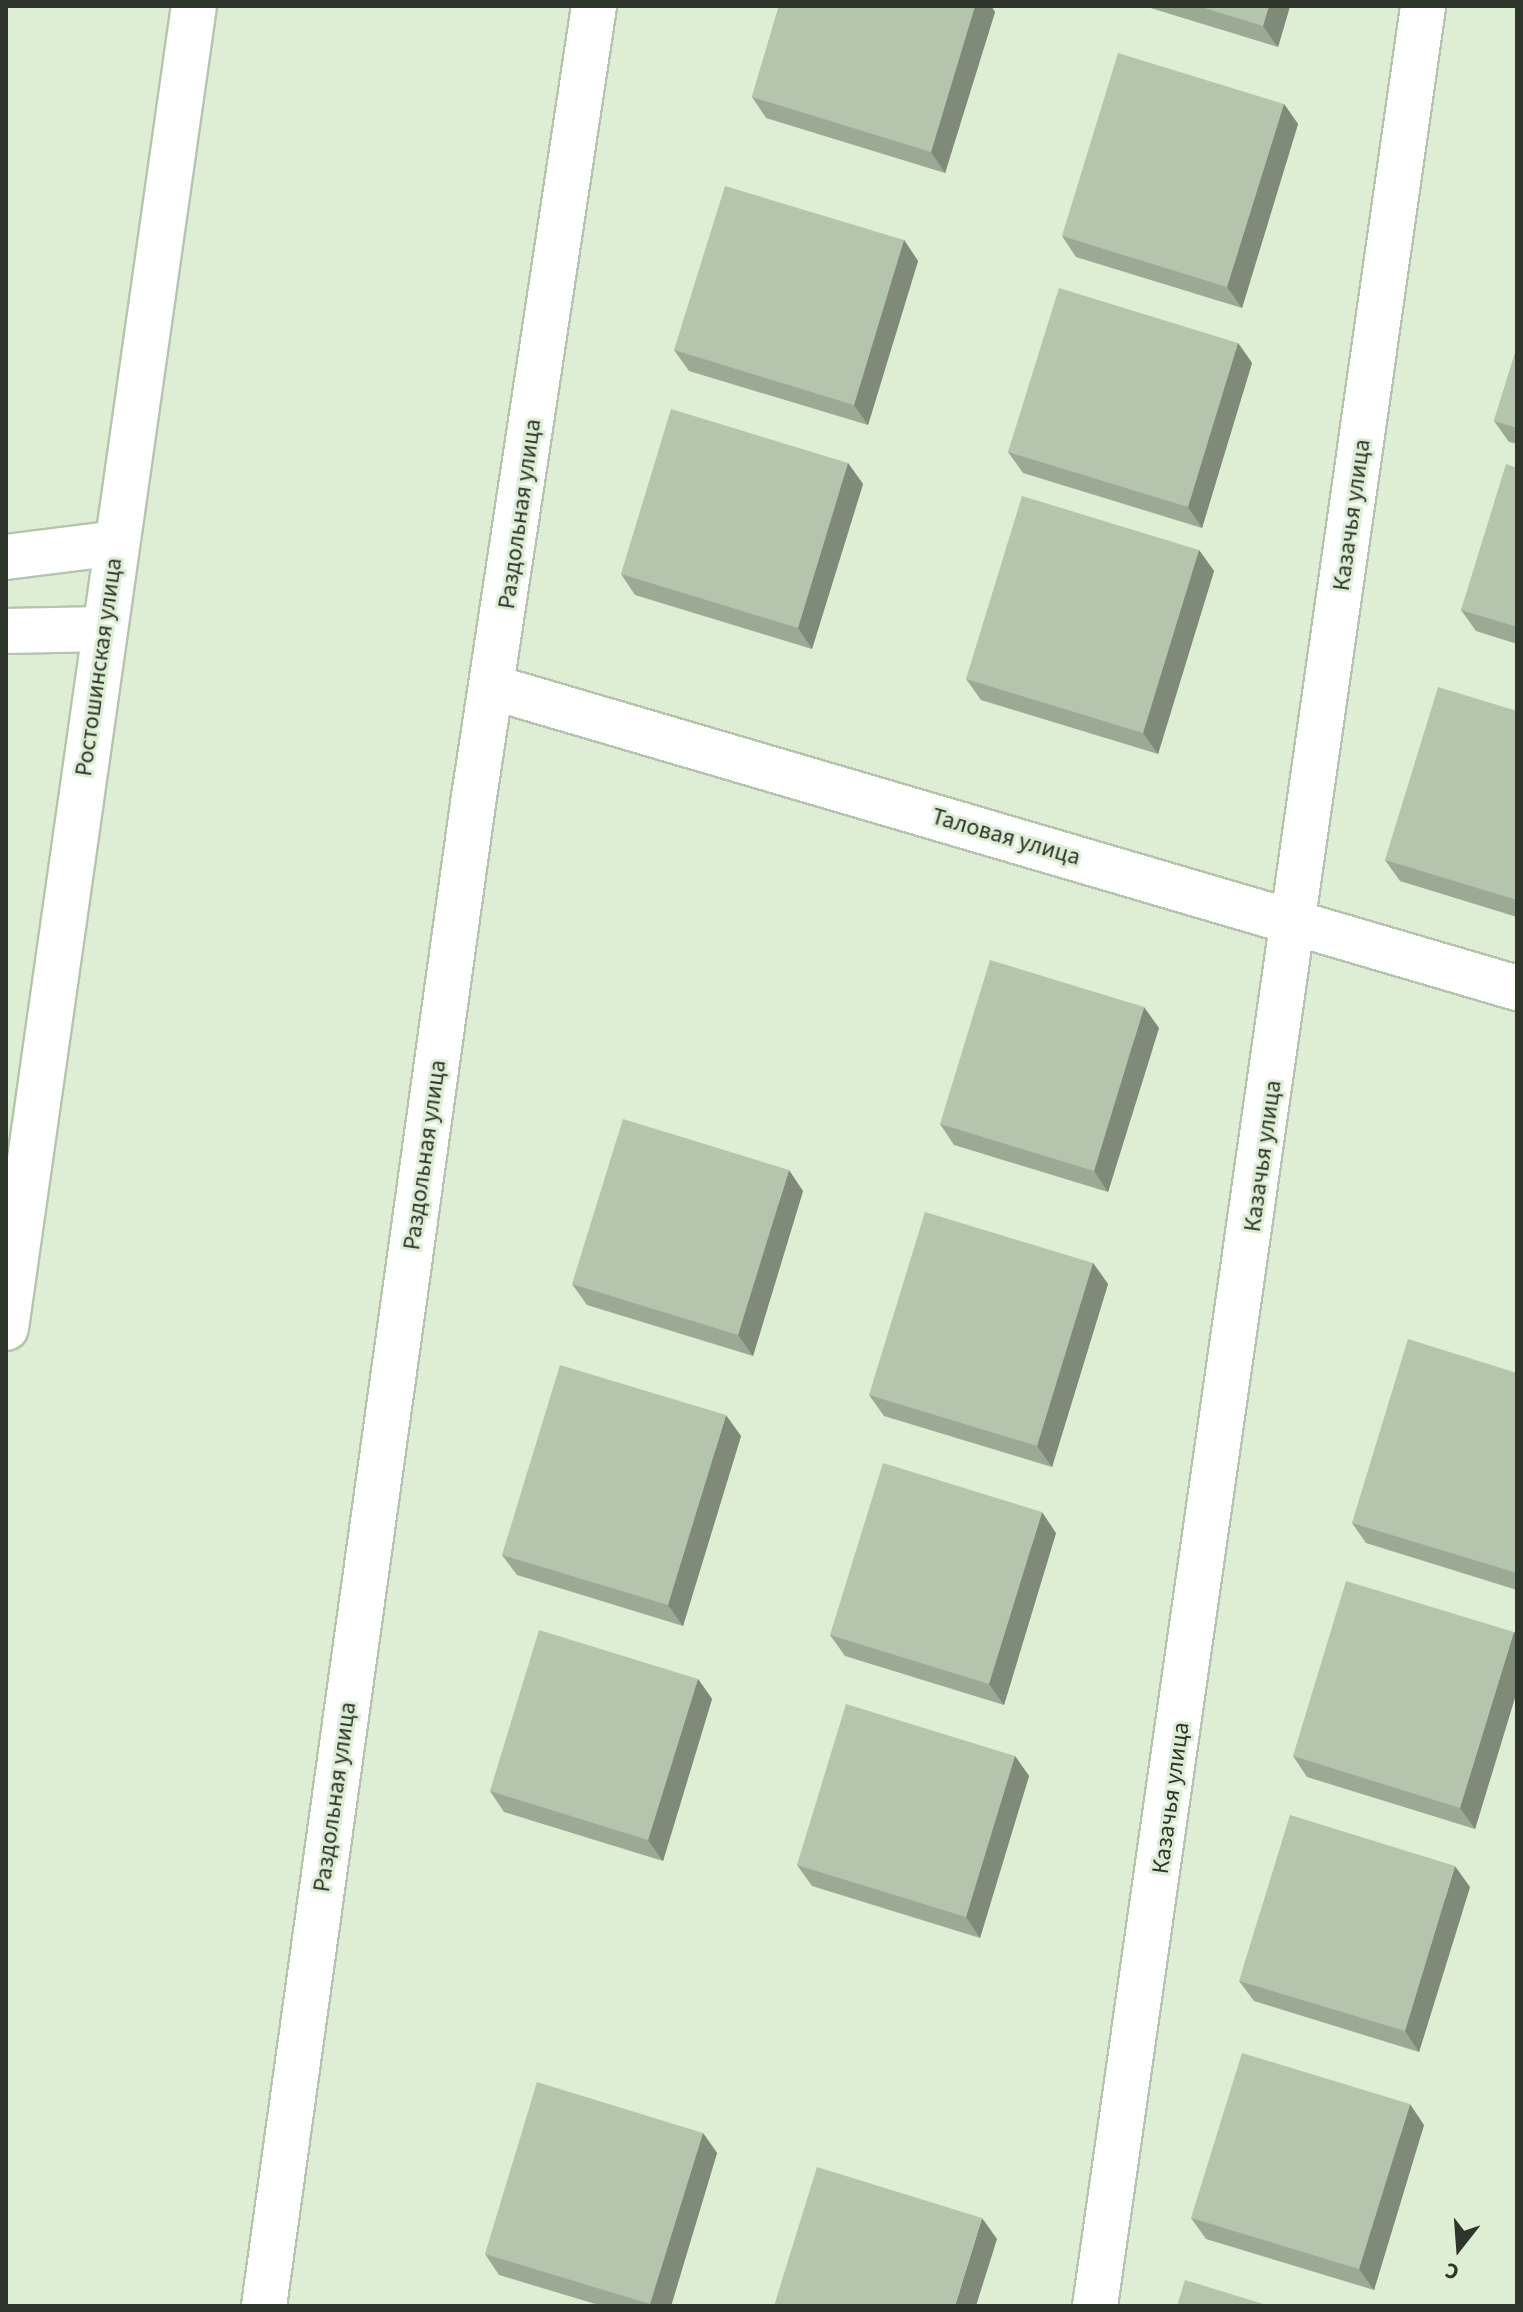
<!DOCTYPE html>
<html>
<head>
<meta charset="utf-8">
<style>
	body { margin:0 }
	#map { position:relative; width:1523px; height:2312px; overflow:hidden; background:#ddeed5; font-family:"Source Sans 3",sans-serif }
	div>[style] { position:absolute }
	[style*='--x'] { left:calc(var(--x)*1px); top:calc(var(--y)*1px); width:calc(var(--w)*1px); rotate:calc(var(--a)*1deg) }
	.roads { filter:drop-shadow(2px 0 #b5c5ad) drop-shadow(-2px 0 #b5c5ad) drop-shadow(0 2px #b5c5ad) drop-shadow(0 -2px #b5c5ad) }
	.street>* { height:44px; margin:-22px; padding:0 22px; transform-origin:22px; border-radius:22px; background:#fff }
	.secondary>* { height:44px; margin:-22px; padding:0 22px; transform-origin:22px; border-radius:22px; background:#fff }
	.wall>* { inset:0; background:#9ca995 }
	.shaded-wall>* { inset:0; background:#7f8a79 }
	.building>* { inset:0; background:#b5c5ad }
	span { translate:-50% -50%; white-space:nowrap; text-align:center; line-height:1.15; -webkit-text-stroke:6px #ddeed5; paint-order:stroke }
	.street-label { font-size:24px; color:#2e352b }
	.frame { position:absolute; inset:0; border:8px solid #2e352b; pointer-events:none }
	.north { position:absolute; left:1419px; top:2208px; width:80px; height:80px; -webkit-text-stroke:6px #ddeed5; paint-order:stroke; rotate:197deg; font-size:22px; font-weight:700; line-height:32px; text-align:center; color:#2e352b }
	.north::after { content:''; display:block; margin:auto; width:28px; height:36px; background:#2e352b; clip-path:polygon(50% 0,100% 100%,50% 72%,0 100%) }
</style>
</head>
<body>
<div id="map">
	<div class="roads">
		<div class="street">
			<div style="--x:6;--y:557;--w:112;--a:-7.2"></div>
			<div style="--x:6;--y:631;--w:99;--a:-1.2"></div>
			<div style="--x:495;--y:688;--w:1065;--a:16.36"></div>
			<div style="--x:1095;--y:2306;--w:2323;--a:-81.88"></div>
		</div>
		<div class="secondary">
			<div style="--x:6;--y:1328;--w:1335;--a:-81.91"></div>
			<div style="--x:264;--y:2306;--w:1524;--a:-82.08"></div>
			<div style="--x:474;--y:797;--w:800;--a:-81.37"></div>
		</div>
	</div>
	<div class="wall">
		<div style="clip-path:polygon(779px 6px,991px 6px,995px 12px,945px 173px,766px 118px,752px 97px)"></div>
		<div style="clip-path:polygon(1144px 6px,1290px 6px,1278px 47px)"></div>
		<div style="clip-path:polygon(1284px 104px,1298px 124px,1242px 308px,1076px 257px,1062px 236px)"></div>
		<div style="clip-path:polygon(904px 240px,918px 261px,868px 425px,689px 371px,674px 350px)"></div>
		<div style="clip-path:polygon(1238px 343px,1252px 363px,1202px 528px,1023px 473px,1008px 452px)"></div>
		<div style="clip-path:polygon(1517px 347px,1517px 444px,1509px 442px,1494px 421px)"></div>
		<div style="clip-path:polygon(848px 463px,863px 484px,812px 649px,635px 595px,621px 574px)"></div>
		<div style="clip-path:polygon(1517px 468px,1517px 644px,1476px 631px,1461px 610px)"></div>
		<div style="clip-path:polygon(1199px 550px,1214px 571px,1158px 754px,981px 700px,966px 679px)"></div>
		<div style="clip-path:polygon(1517px 711px,1517px 917px,1400px 881px,1385px 860px)"></div>
		<div style="clip-path:polygon(1159px 1028px,1108px 1192px,954px 1145px,940px 1124px)"></div>
		<div style="clip-path:polygon(803px 1191px,753px 1356px,587px 1305px,572px 1284px)"></div>
		<div style="clip-path:polygon(1093px 1263px,1108px 1284px,1052px 1467px,884px 1416px,869px 1395px)"></div>
		<div style="clip-path:polygon(1517px 1373px,1517px 1590px,1366px 1543px,1352px 1523px)"></div>
		<div style="clip-path:polygon(741px 1436px,683px 1626px,517px 1575px,502px 1555px)"></div>
		<div style="clip-path:polygon(1056px 1533px,1004px 1705px,845px 1656px,830px 1635px)"></div>
		<div style="clip-path:polygon(1514px 1632px,1517px 1636px,1517px 1691px,1475px 1829px,1307px 1777px,1293px 1756px)"></div>
		<div style="clip-path:polygon(698px 1679px,712px 1699px,663px 1861px,504px 1812px,490px 1791px)"></div>
		<div style="clip-path:polygon(1015px 1756px,1029px 1776px,980px 1938px,812px 1886px,797px 1865px)"></div>
		<div style="clip-path:polygon(1470px 1887px,1419px 2052px,1254px 2001px,1239px 1981px)"></div>
		<div style="clip-path:polygon(1424px 2125px,1374px 2290px,1206px 2239px,1191px 2218px)"></div>
		<div style="clip-path:polygon(703px 2133px,717px 2153px,671px 2306px,602px 2306px,499px 2275px,485px 2254px)"></div>
	</div>
	<div class="shaded-wall">
		<div style="clip-path:polygon(975px 6px,991px 6px,995px 12px,945px 173px,931px 152px)"></div>
		<div style="clip-path:polygon(1269px 6px,1290px 6px,1278px 47px,1263px 26px)"></div>
		<div style="clip-path:polygon(1284px 104px,1298px 124px,1242px 308px,1227px 287px)"></div>
		<div style="clip-path:polygon(904px 240px,918px 261px,868px 425px,854px 405px)"></div>
		<div style="clip-path:polygon(1238px 343px,1252px 363px,1202px 528px,1188px 507px)"></div>
		<div style="clip-path:polygon(848px 463px,863px 484px,812px 649px,798px 628px)"></div>
		<div style="clip-path:polygon(1199px 550px,1214px 571px,1158px 754px,1143px 733px)"></div>
		<div style="clip-path:polygon(1144px 1007px,1159px 1028px,1108px 1192px,1094px 1171px)"></div>
		<div style="clip-path:polygon(789px 1170px,803px 1191px,753px 1356px,738px 1335px)"></div>
		<div style="clip-path:polygon(1093px 1263px,1108px 1284px,1052px 1467px,1037px 1446px)"></div>
		<div style="clip-path:polygon(726px 1415px,741px 1436px,683px 1626px,668px 1605px)"></div>
		<div style="clip-path:polygon(1042px 1512px,1056px 1533px,1004px 1705px,989px 1684px)"></div>
		<div style="clip-path:polygon(1514px 1632px,1517px 1636px,1517px 1691px,1475px 1829px,1460px 1808px)"></div>
		<div style="clip-path:polygon(698px 1679px,712px 1699px,663px 1861px,648px 1840px)"></div>
		<div style="clip-path:polygon(1015px 1756px,1029px 1776px,980px 1938px,966px 1917px)"></div>
		<div style="clip-path:polygon(1455px 1866px,1470px 1887px,1419px 2052px,1405px 2031px)"></div>
		<div style="clip-path:polygon(1410px 2104px,1424px 2125px,1374px 2290px,1359px 2269px)"></div>
		<div style="clip-path:polygon(703px 2133px,717px 2153px,671px 2306px,651px 2306px,650px 2304px)"></div>
		<div style="clip-path:polygon(982px 2218px,997px 2239px,976px 2306px,955px 2306px)"></div>
	</div>
	<div class="building">
		<div style="clip-path:polygon(779px 6px,975px 6px,931px 152px,752px 97px)"></div>
		<div style="clip-path:polygon(1198px 6px,1269px 6px,1263px 26px)"></div>
		<div style="clip-path:polygon(1118px 53px,1284px 104px,1227px 287px,1062px 236px)"></div>
		<div style="clip-path:polygon(725px 186px,904px 240px,854px 405px,674px 350px)"></div>
		<div style="clip-path:polygon(1059px 288px,1238px 343px,1188px 507px,1008px 452px)"></div>
		<div style="clip-path:polygon(1517px 347px,1517px 428px,1494px 421px)"></div>
		<div style="clip-path:polygon(671px 409px,848px 463px,798px 628px,621px 574px)"></div>
		<div style="clip-path:polygon(1506px 464px,1517px 468px,1517px 627px,1461px 610px)"></div>
		<div style="clip-path:polygon(1022px 496px,1199px 550px,1143px 733px,966px 679px)"></div>
		<div style="clip-path:polygon(1438px 687px,1517px 711px,1517px 900px,1385px 860px)"></div>
		<div style="clip-path:polygon(990px 960px,1144px 1007px,1094px 1171px,940px 1124px)"></div>
		<div style="clip-path:polygon(623px 1119px,789px 1170px,738px 1335px,572px 1284px)"></div>
		<div style="clip-path:polygon(925px 1212px,1093px 1263px,1037px 1446px,869px 1395px)"></div>
		<div style="clip-path:polygon(1408px 1339px,1517px 1373px,1517px 1573px,1352px 1523px)"></div>
		<div style="clip-path:polygon(560px 1365px,726px 1415px,668px 1605px,502px 1555px)"></div>
		<div style="clip-path:polygon(883px 1463px,1042px 1512px,989px 1684px,830px 1635px)"></div>
		<div style="clip-path:polygon(1346px 1581px,1514px 1632px,1460px 1808px,1293px 1756px)"></div>
		<div style="clip-path:polygon(539px 1630px,698px 1679px,648px 1840px,490px 1791px)"></div>
		<div style="clip-path:polygon(846px 1704px,1015px 1756px,966px 1917px,797px 1865px)"></div>
		<div style="clip-path:polygon(1290px 1815px,1455px 1866px,1405px 2031px,1239px 1981px)"></div>
		<div style="clip-path:polygon(1242px 2053px,1410px 2104px,1359px 2269px,1191px 2218px)"></div>
		<div style="clip-path:polygon(537px 2082px,703px 2133px,650px 2304px,485px 2254px)"></div>
		<div style="clip-path:polygon(817px 2167px,982px 2218px,955px 2306px,774px 2306px)"></div>
		<div style="clip-path:polygon(1185px 2280px,1270px 2306px,1177px 2306px)"></div>
	</div>
	<div class="street-label">
		<span style="left:520px;top:514px;rotate:-82deg">Раздольная улица</span>
		<span style="left:1352px;top:515px;rotate:-82deg">Казачья улица</span>
		<span style="left:99px;top:667px;rotate:-82deg">Ростошинская улица</span>
		<span style="left:1006px;top:837px;rotate:16deg">Таловая улица</span>
		<span style="left:425px;top:1155px;rotate:-82deg">Раздольная улица</span>
		<span style="left:1263px;top:1156px;rotate:-82deg">Казачья улица</span>
		<span style="left:335px;top:1797px;rotate:-82deg">Раздольная улица</span>
		<span style="left:1171px;top:1798px;rotate:-82deg">Казачья улица</span>
	</div>
	<div class="frame"></div>
	<div class="north">С</div>
</div>
</body>
</html>
